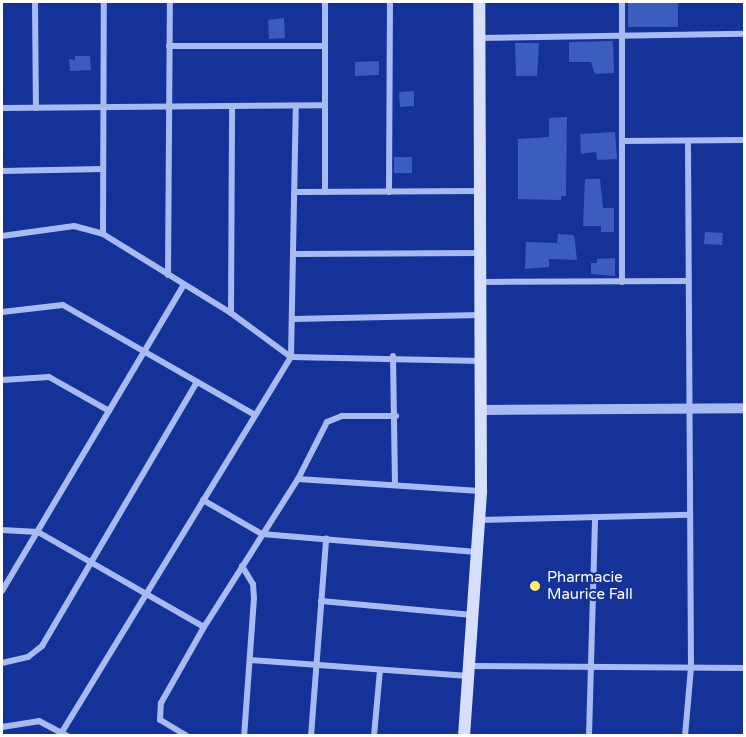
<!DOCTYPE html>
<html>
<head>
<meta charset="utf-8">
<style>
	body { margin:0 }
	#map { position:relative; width:746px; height:737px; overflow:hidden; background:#153298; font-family:"Varela Round",sans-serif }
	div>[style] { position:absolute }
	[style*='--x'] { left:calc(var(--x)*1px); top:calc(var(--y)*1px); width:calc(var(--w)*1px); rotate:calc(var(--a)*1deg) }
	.building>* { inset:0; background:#3d5cc0 }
	.minor>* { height:6px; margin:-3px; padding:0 3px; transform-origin:3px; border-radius:3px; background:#a8baf2 }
	.tertiary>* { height:10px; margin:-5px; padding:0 5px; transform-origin:5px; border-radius:5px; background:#a8baf2 }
	.secondary>* { height:12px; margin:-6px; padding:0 6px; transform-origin:6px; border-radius:6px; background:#d7dffc }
	.dots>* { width:16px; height:16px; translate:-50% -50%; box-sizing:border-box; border:3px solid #153298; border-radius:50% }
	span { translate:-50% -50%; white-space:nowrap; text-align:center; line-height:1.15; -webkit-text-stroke:4.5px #153298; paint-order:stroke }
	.poi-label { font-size:15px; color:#fff }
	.left { translate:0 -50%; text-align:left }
	.frame { position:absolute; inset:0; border:3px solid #fff; pointer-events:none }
</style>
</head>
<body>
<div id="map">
	<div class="building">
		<div style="clip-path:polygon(628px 2px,678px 2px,678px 27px,628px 27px)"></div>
		<div style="clip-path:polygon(284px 18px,285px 38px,269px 39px,268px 20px)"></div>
		<div style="clip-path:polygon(613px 41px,614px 73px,595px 74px,591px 62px,569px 62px,569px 42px)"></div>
		<div style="clip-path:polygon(515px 43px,539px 43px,537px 76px,516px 76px)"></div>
		<div style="clip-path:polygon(75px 56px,90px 56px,91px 70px,70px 71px,69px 59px,75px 60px)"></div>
		<div style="clip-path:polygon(379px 61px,379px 75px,355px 76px,355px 62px)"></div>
		<div style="clip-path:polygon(414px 91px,414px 106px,400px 107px,399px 92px)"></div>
		<div style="clip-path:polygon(567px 117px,566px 196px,561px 196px,561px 200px,518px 199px,518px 139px,549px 137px,549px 118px)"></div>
		<div style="clip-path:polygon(615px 132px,617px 159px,597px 160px,596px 152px,581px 154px,580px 134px)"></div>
		<div style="clip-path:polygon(394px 157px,412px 157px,412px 173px,394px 173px)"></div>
		<div style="clip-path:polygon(585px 179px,600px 179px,603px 208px,614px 208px,614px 232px,601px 232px,601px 226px,583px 226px)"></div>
		<div style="clip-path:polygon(705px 232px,723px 233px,722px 245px,704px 244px)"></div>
		<div style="clip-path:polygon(558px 234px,574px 235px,577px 260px,549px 259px,549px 267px,525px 269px,526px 242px,557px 243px)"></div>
		<div style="clip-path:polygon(615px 258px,615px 276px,591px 274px,591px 263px,597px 263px,597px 259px)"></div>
	</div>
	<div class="minor">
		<div style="--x:35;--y:2;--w:106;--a:89.5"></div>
		<div style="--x:622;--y:2;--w:280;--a:90"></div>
		<div style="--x:480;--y:38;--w:264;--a:-0.9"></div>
		<div style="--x:169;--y:46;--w:156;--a:0"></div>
		<div style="--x:2;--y:108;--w:323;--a:-0.5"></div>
		<div style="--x:622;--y:141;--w:122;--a:-0.5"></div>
		<div style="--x:2;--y:171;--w:101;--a:-1.1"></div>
		<div style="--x:296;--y:192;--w:185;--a:-0.3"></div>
		<div style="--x:325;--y:192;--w:190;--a:-90"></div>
		<div style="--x:389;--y:192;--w:190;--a:-89.7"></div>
		<div style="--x:103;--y:234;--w:232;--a:-89.8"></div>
		<div style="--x:2;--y:236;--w:73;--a:-7.9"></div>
		<div style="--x:74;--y:226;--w:30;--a:15"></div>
		<div style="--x:103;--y:234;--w:150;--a:31.7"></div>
		<div style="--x:231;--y:313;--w:74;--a:36.3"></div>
		<div style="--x:291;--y:357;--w:190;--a:1.2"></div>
		<div style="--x:295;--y:254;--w:186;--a:-0.3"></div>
		<div style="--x:168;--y:275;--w:273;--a:-89.6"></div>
		<div style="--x:482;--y:282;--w:206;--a:-0.3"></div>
		<div style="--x:2;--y:312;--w:61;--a:-6.5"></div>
		<div style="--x:63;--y:305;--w:221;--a:29.8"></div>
		<div style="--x:231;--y:313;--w:207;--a:-89.7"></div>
		<div style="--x:293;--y:319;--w:188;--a:-1.2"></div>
		<div style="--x:393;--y:356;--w:129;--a:89.1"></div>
		<div style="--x:2;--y:380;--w:47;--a:-3.7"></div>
		<div style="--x:49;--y:377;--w:69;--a:29.5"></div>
		<div style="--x:298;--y:479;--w:182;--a:3.8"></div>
		<div style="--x:203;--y:500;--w:68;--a:30"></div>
		<div style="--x:262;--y:534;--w:215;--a:4.8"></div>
		<div style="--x:479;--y:520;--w:211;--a:-1.4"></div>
		<div style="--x:2;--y:530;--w:36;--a:3"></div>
		<div style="--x:38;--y:532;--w:191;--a:29.8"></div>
		<div style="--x:242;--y:566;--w:21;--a:59"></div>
		<div style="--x:253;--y:584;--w:14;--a:86"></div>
		<div style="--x:254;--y:598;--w:138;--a:94.1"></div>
		<div style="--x:2;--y:591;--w:356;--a:-59.3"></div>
		<div style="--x:321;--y:601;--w:152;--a:5.3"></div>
		<div style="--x:250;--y:660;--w:219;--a:4.2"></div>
		<div style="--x:2;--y:663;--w:27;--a:-13"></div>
		<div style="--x:28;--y:657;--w:18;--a:-38"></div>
		<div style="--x:42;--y:646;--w:305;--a:-59.6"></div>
		<div style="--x:469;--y:666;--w:275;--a:0.4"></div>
		<div style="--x:2;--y:727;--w:37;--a:-9"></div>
		<div style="--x:39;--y:721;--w:32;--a:28"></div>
		<div style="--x:62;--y:732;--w:439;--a:-58.6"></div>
		<div style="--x:291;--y:357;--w:251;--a:-88.9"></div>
		<div style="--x:187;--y:736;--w:31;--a:-149"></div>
		<div style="--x:160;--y:720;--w:17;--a:-87"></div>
		<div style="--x:161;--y:703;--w:87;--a:-60.5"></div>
		<div style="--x:204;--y:627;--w:175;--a:-57.6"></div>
		<div style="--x:298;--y:479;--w:64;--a:-63"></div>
		<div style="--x:327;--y:422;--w:16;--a:-22"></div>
		<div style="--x:342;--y:416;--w:54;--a:0"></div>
		<div style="--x:311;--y:736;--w:198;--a:-85.6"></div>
		<div style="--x:374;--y:736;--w:66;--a:-84.8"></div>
		<div style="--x:589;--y:736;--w:219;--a:-88.4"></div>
		<div style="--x:685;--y:736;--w:69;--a:-85"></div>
		<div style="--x:691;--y:667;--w:526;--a:-90.33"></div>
	</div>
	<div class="tertiary">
		<div style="--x:483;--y:410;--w:261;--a:-0.4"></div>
	</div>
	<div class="secondary">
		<div style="--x:464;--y:736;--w:246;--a:-86"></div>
		<div style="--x:481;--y:491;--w:489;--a:-90.2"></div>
	</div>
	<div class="dots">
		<div style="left:535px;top:586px;background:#fff469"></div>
	</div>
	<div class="poi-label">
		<span class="left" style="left:547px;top:586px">Pharmacie<br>Maurice Fall</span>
	</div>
	<div class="frame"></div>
</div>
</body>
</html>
